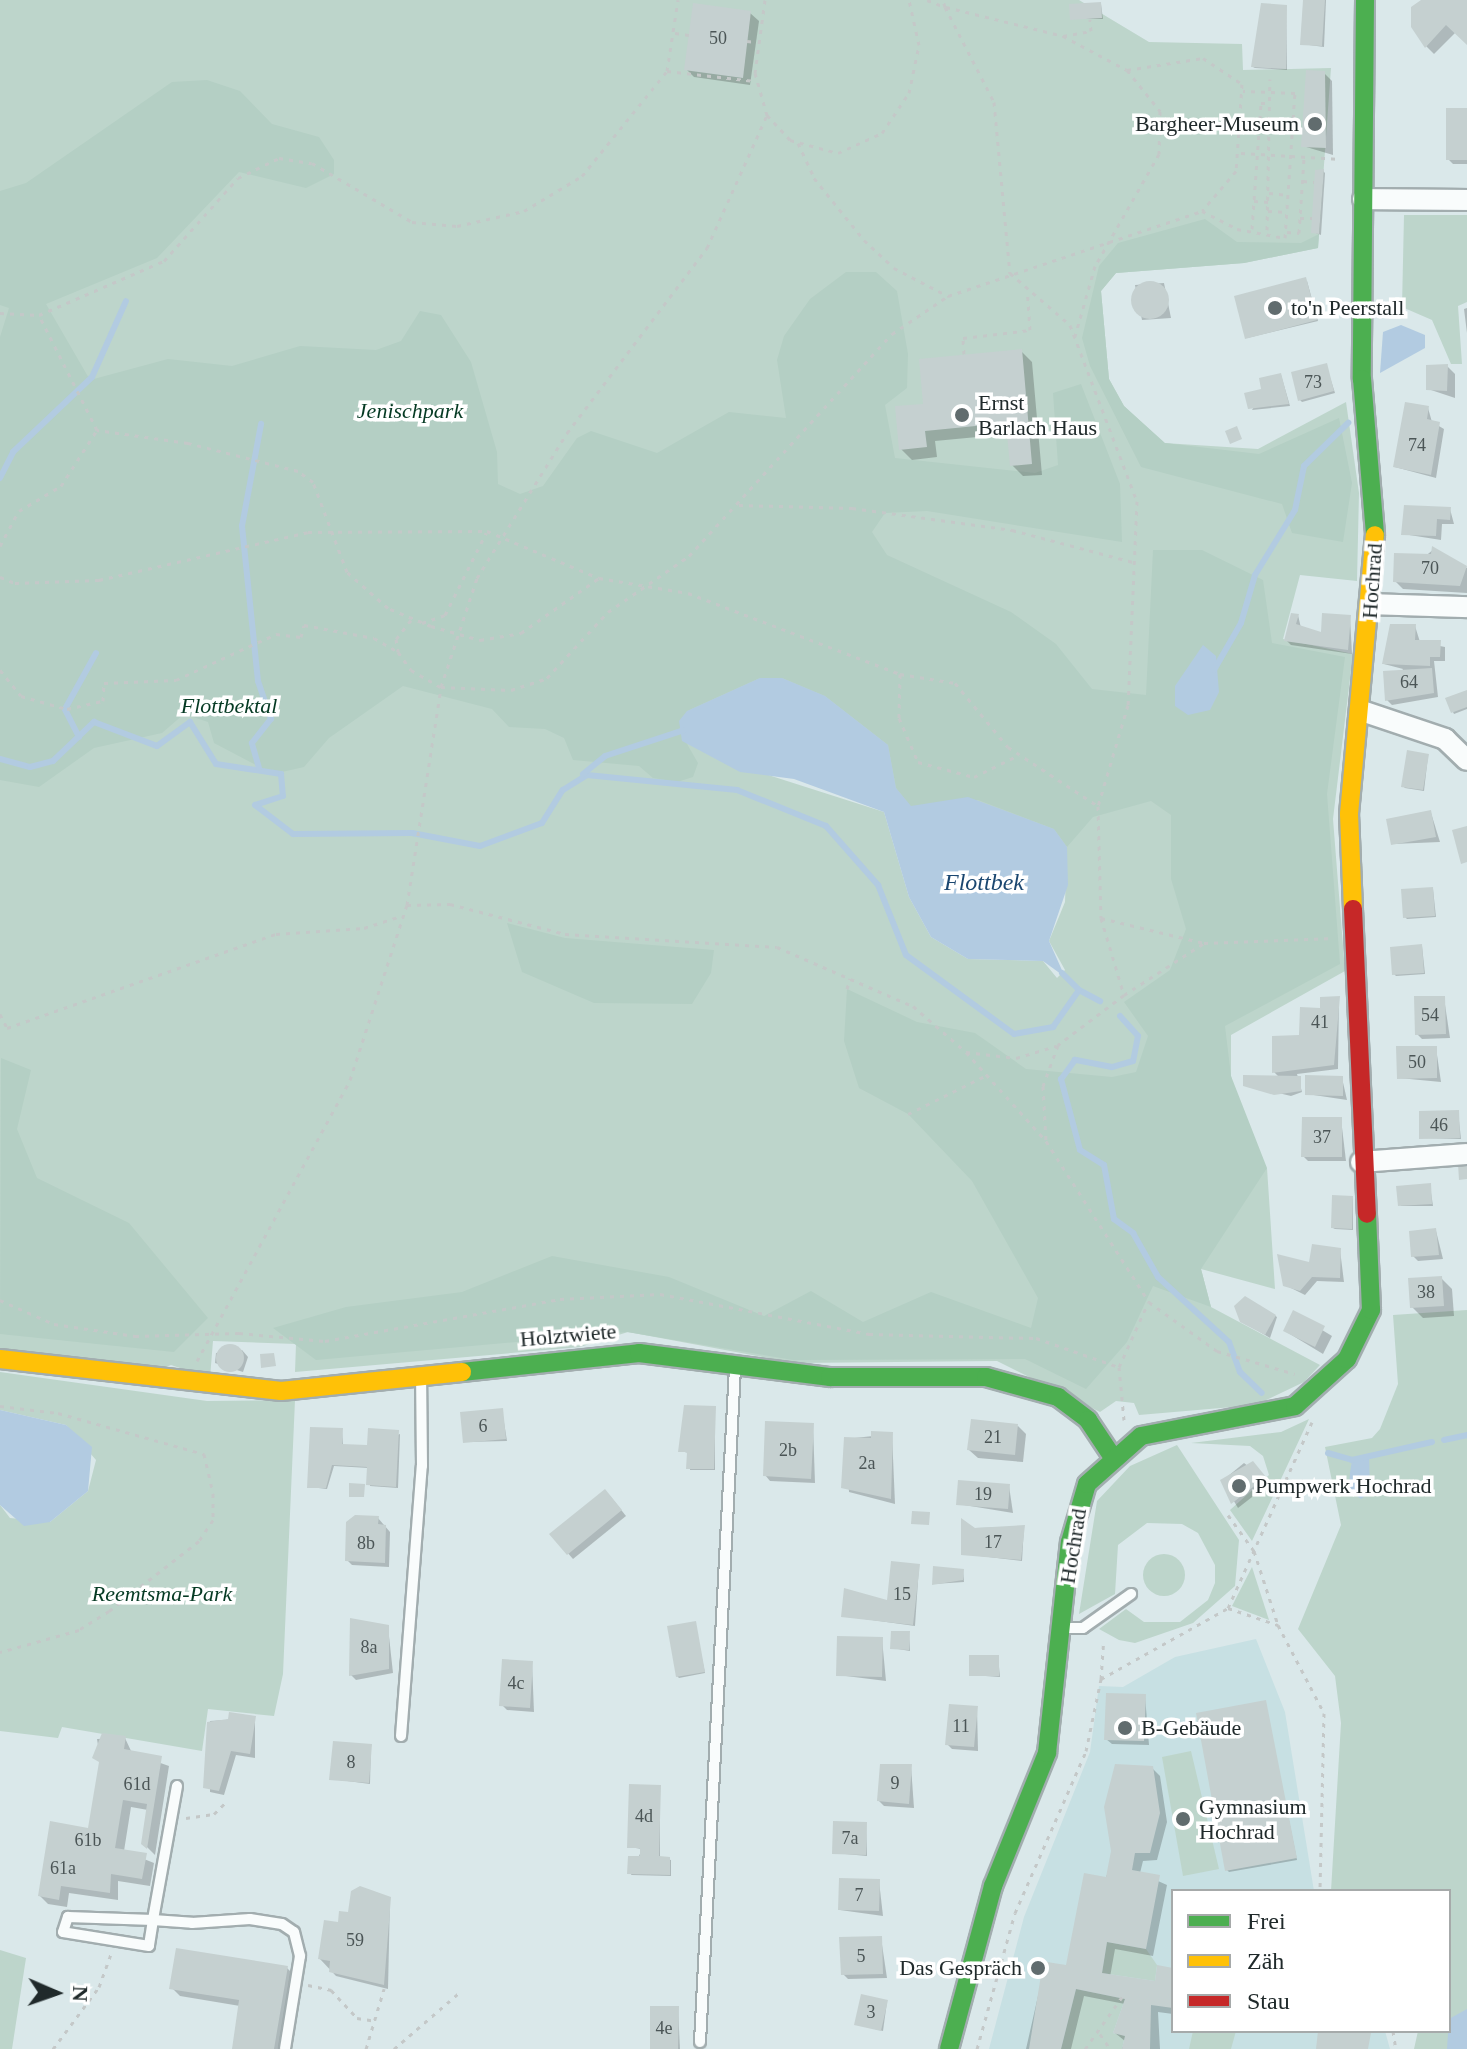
<!DOCTYPE html>
<html>
<head>
<meta charset="utf-8">
<style>
	body { margin:0 }
	#map { position:relative; width:1467px; height:2049px; overflow:hidden; background:#dae8ea; font-family:"Times New Roman",serif }
	div>[style] { position:absolute }
	[style*='--x'] { left:calc(var(--x)*1px); top:calc(var(--y)*1px); width:calc(var(--w)*1px); rotate:calc(var(--a)*1deg) }
	.built>* { inset:0; background:#c7e0e3 }
	.green>* { inset:0; background:#bdd5cb }
	.round { border-radius:50% }
	.forest>* { inset:0; background:#b4cfc4 }
	.water>* { inset:0; background:#b2cbe1 }
	.shadow>* { inset:0; background:#0003 }
	.stream>* { height:6px; margin:-3px; padding:0 3px; transform-origin:3px; border-radius:3px; background:#b2cbe1 }
	.building>* { inset:0; background:#c5d0d0 }
	.path>* { height:3px; margin-top:-1.5px; transform-origin:0; background:repeating-linear-gradient(90deg,#c4c8c8 0 4px,transparent 0 10px) }
	.roads { filter:drop-shadow(2px 0 #a2adaf) drop-shadow(-2px 0 #a2adaf) drop-shadow(0 2px #a2adaf) drop-shadow(0 -2px #a2adaf) }
	.lane>* { height:10px; margin:-5px; padding:0 5px; transform-origin:5px; border-radius:5px; background:#f9fcfc }
	.street>* { height:20px; margin:-10px; padding:0 10px; transform-origin:10px; border-radius:10px; background:#f9fcfc }
	.fast>* { height:18px; margin:-9px; padding:0 9px; transform-origin:9px; border-radius:9px; background:#4caf50 }
	.slow>* { height:18px; margin:-9px; padding:0 9px; transform-origin:9px; border-radius:9px; background:#ffc107 }
	.jam>* { height:18px; margin:-9px; padding:0 9px; transform-origin:9px; border-radius:9px; background:#c62828 }
	.path-bridge>* { height:3px; margin-top:-1.5px; transform-origin:0; background:repeating-linear-gradient(90deg,#c4c8c8 0 4px,transparent 0 10px) }
	.dots>* { width:22px; height:22px; translate:-50% -50%; box-sizing:border-box; border:4px solid #fff; border-radius:50% }
	span { translate:-50% -50%; white-space:nowrap; text-align:center; line-height:1.15; -webkit-text-stroke:7px #fff; paint-order:stroke }
	.number-label { font-size:18px; color:#4b5556 }
	.number-label span { -webkit-text-stroke-width:0 }
	.poi-label { font-size:22px; color:#202a2b }
	.right { translate:-100% -50%; text-align:right }
	.left { translate:0 -50%; text-align:left }
	.park-label { font-size:22px; color:#053a23; font-style:italic }
	.street-label { font-size:22px; color:#202a2b }
	.water-label { font-size:24px; color:#1b4770; font-style:italic }
	.legend { position:absolute; left:1171px; top:1889px; width:280px; height:144px; box-sizing:border-box; background:#fff; border:2px solid #a6aaaa; margin:0; padding:10px 14px; list-style:none; font-size:24px; color:#202a2b }
	.legend li { display:flex; align-items:center; gap:16px; height:40px }
	.legend b { width:40px; border:2px solid #a6aaaa }
	.north { position:absolute; left:16px; top:1953px; width:80px; height:80px; -webkit-text-stroke:6px #fff; paint-order:stroke; rotate:92deg; font-size:22px; font-weight:700; line-height:32px; text-align:center; color:#202a2b }
	.north::after { content:''; display:block; margin:auto; width:28px; height:36px; background:#202a2b; clip-path:polygon(50% 0,100% 100%,50% 72%,0 100%) }
</style>
</head>
<body>
<div id="map">
	<div class="built">
		<div style="clip-path:polygon(1256px 1639px,1285px 1712px,1314px 1891px,1173px 1891px,1173px 2031px,1385px 2031px,1390px 2049px,989px 2049px,1024px 1917px,1090px 1752px,1099px 1686px,1123px 1687px,1175px 1657px)"></div>
	</div>
	<div class="green">
		<div style="clip-path:polygon(evenodd,0 0,1079px 0,1149px 42px,1242px 44px,1243px 70px,1331px 68px,1318px 248px,1244px 263px,1116px 273px,1101px 291px,1109px 379px,1124px 406px,1164px 443px,1258px 449px,1346px 402px,1359px 493px,1357px 581px,1300px 575px,1283px 639px,1353px 654px,1333px 819px,1345px 971px,1231px 1035px,1231px 1076px,1250px 1167px,1267px 1168px,1275px 1289px,1201px 1269px,1211px 1307px,1320px 1365px,1304px 1382px,1256px 1405px,1139px 1415px,1134px 1403px,1116px 1401px,1100px 1412px,997px 1361px,795px 1363px,628px 1332px,580px 1347px,295px 1372px,296px 1344px,213px 1341px,210px 1378px,171px 1365px,153px 1372px,0 1348px,0 0,712px 757px,1067px 847px,1065px 902px,1049px 941px,1065px 970px,1057px 978px,1043px 961px,968px 959px,931px 937px,909px 897px,884px 812px,712px 757px)"></div>
		<div style="clip-path:polygon(1404px 215px,1467px 215px,1467px 302px,1458px 306px,1462px 364px,1451px 364px,1432px 320px,1402px 307px)"></div>
		<div style="clip-path:polygon(1467px 1310px,1467px 2049px,1414px 2049px,1418px 2031px,1449px 2031px,1449px 1891px,1331px 1891px,1341px 1723px,1335px 1676px,1298px 1629px,1341px 1525px,1325px 1447px,1372px 1438px,1380px 1429px,1398px 1384px,1393px 1315px)"></div>
		<div style="clip-path:polygon(0 1372px,207px 1401px,295px 1400px,283px 1674px,274px 1716px,208px 1709px,202px 1751px,62px 1727px,58px 1738px,0 1731px,0 1505px,10px 1518px,50px 1522px,88px 1491px,96px 1460px,66px 1425px,0 1410px)"></div>
		<div style="clip-path:polygon(1309px 1419px,1252px 1541px,1230px 1510px,1269px 1475px,1263px 1456px,1250px 1446px,1191px 1443px,1281px 1432px)"></div>
		<div style="clip-path:polygon(1177px 1445px,1239px 1540px,1235px 1586px,1193px 1623px,1135px 1643px,1119px 1640px,1099px 1629px,1126px 1609px,1144px 1622px,1180px 1622px,1208px 1600px,1215px 1583px,1215px 1565px,1198px 1533px,1182px 1524px,1147px 1523px,1118px 1545px,1115px 1594px,1079px 1614px,1097px 1501px,1130px 1466px)"></div>
		<div class="round" style="left:1143px;top:1554px;width:42px;height:42px"></div>
		<div style="clip-path:polygon(1252px 1567px,1269px 1620px,1232px 1606px)"></div>
		<div style="clip-path:polygon(1191px 1751px,1219px 1869px,1183px 1876px,1162px 1757px)"></div>
		<div style="clip-path:polygon(1107px 1942px,1146px 1949px,1157px 1965px,1155px 1981px,1102px 1973px)"></div>
		<div style="clip-path:polygon(0 1950px,26px 1958px,12px 2049px,0 2049px)"></div>
		<div style="clip-path:polygon(1076px 1989px,1125px 1999px,1113px 2033px,1125px 2036px,1122px 2049px,1061px 2049px)"></div>
		<div style="clip-path:polygon(1193px 2031px,1236px 2031px,1231px 2049px,1189px 2049px)"></div>
	</div>
	<div class="forest">
		<div style="clip-path:polygon(207px 80px,240px 91px,272px 124px,319px 137px,334px 160px,334px 174px,306px 188px,239px 172px,157px 258px,46px 304px,90px 380px,168px 359px,232px 366px,300px 346px,376px 350px,401px 341px,420px 311px,441px 315px,471px 362px,497px 452px,498px 484px,520px 494px,543px 486px,577px 438px,591px 431px,657px 453px,729px 412px,786px 418px,777px 360px,784px 336px,810px 299px,846px 272px,876px 272px,897px 291px,908px 354px,907px 388px,885px 405px,895px 458px,1035px 473px,1058px 465px,1053px 393px,1081px 384px,1120px 484px,1122px 542px,927px 511px,885px 513px,872px 532px,887px 555px,1011px 612px,1056px 644px,1092px 689px,1146px 695px,1153px 550px,1202px 550px,1263px 580px,1272px 643px,1345px 657px,1327px 794px,1340px 964px,1225px 1026px,1231px 1076px,1267px 1168px,1201px 1269px,1211px 1307px,1153px 1286px,1127px 1342px,1086px 1389px,1025px 1359px,793px 1360px,627px 1332px,316px 1360px,273px 1328px,346px 1307px,462px 1292px,552px 1256px,669px 1277px,764px 1316px,811px 1291px,863px 1322px,931px 1292px,1031px 1328px,1038px 1298px,972px 1181px,908px 1114px,859px 1088px,844px 1041px,847px 989px,917px 1022px,975px 1033px,1026px 1069px,1112px 1077px,1136px 1072px,1148px 1036px,1124px 1002px,1170px 970px,1186px 929px,1171px 879px,1171px 815px,1151px 801px,1093px 817px,1067px 847px,1054px 829px,978px 800px,911px 807px,896px 788px,888px 745px,825px 696px,782px 678px,760px 678px,687px 711px,679px 730px,698px 763px,693px 777px,677px 782px,653px 778px,639px 766px,573px 760px,564px 738px,545px 729px,509px 727px,492px 709px,403px 686px,329px 738px,304px 767px,273px 774px,214px 743px,208px 722px,184px 714px,162px 733px,94px 748px,39px 787px,0 780px,0 337px,9px 308px,0 305px,0 191px,26px 183px,172px 82px)"></div>
		<div style="clip-path:polygon(1205px 219px,1237px 242px,1301px 243px,1319px 234px,1318px 248px,1244px 263px,1116px 273px,1101px 291px,1109px 379px,1124px 406px,1165px 443px,1259px 454px,1339px 418px,1352px 483px,1343px 542px,1292px 533px,1282px 504px,1141px 467px,1090px 366px,1082px 338px,1099px 266px,1118px 243px)"></div>
		<div style="clip-path:polygon(507px 923px,565px 938px,714px 950px,711px 973px,692px 1004px,594px 1003px,522px 972px)"></div>
		<div style="clip-path:polygon(1px 1058px,31px 1070px,17px 1129px,37px 1178px,129px 1223px,208px 1318px,174px 1352px,0 1334px)"></div>
	</div>
	<div class="water">
		<div style="clip-path:polygon(1401px 325px,1425px 335px,1425px 348px,1380px 373px,1383px 332px)"></div>
		<div style="clip-path:polygon(1203px 645px,1216px 656px,1219px 692px,1210px 710px,1188px 715px,1175px 706px,1175px 686px)"></div>
		<div style="clip-path:polygon(760px 678px,782px 678px,825px 696px,888px 745px,896px 788px,911px 806px,968px 797px,1054px 829px,1067px 847px,1068px 885px,1049px 941px,1065px 977px,1043px 961px,968px 959px,931px 937px,909px 897px,884px 812px,794px 779px,740px 772px,682px 741px,679px 721px,687px 711px)"></div>
		<div style="clip-path:polygon(0 1410px,66px 1425px,92px 1447px,88px 1491px,50px 1522px,24px 1526px,0 1505px)"></div>
		<div style="clip-path:polygon(1369px 1455px,1370px 1492px,1361px 1499px,1349px 1490px,1350px 1473px,1352px 1460px)"></div>
		<div style="clip-path:polygon(1467px 2009px,1467px 2049px,1447px 2049px,1449px 2019px)"></div>
	</div>
	<div class="shadow">
		<div style="clip-path:polygon(1305px 0,1326px 0,1324px 47px,1302px 44px)"></div>
		<div style="clip-path:polygon(1446px 0,1467px 0,1467px 43px,1456px 32px,1434px 54px,1426px 46px)"></div>
		<div style="clip-path:polygon(1101px 4px,1103px 19px,1072px 19px)"></div>
		<div style="clip-path:polygon(1286px 7px,1287px 70px,1255px 68px,1253px 67px)"></div>
		<div style="clip-path:polygon(750px 13px,759px 21px,750px 85px,694px 77px,686px 69px)"></div>
		<div style="clip-path:polygon(1324px 73px,1332px 81px,1333px 155px,1303px 146px)"></div>
		<div style="clip-path:polygon(1467px 110px,1467px 164px,1453px 164px,1448px 159px)"></div>
		<div style="clip-path:polygon(1323px 171px,1325px 173px,1321px 235px,1313px 232px)"></div>
		<div style="clip-path:polygon(1307px 281px,1318px 321px,1247px 338px)"></div>
		<div style="clip-path:polygon(1164px 283px,1171px 318px,1142px 320px,1135px 285px)"></div>
		<div style="clip-path:polygon(1467px 308px,1467px 333px,1464px 309px)"></div>
		<div style="clip-path:polygon(1021px 351px,1032px 362px,1042px 475px,1023px 476px,1012px 465px,1009px 434px,935px 441px,937px 457px,912px 460px,901px 449px,925px 405px)"></div>
		<div style="clip-path:polygon(1326px 365px,1335px 393px,1302px 402px,1300px 400px)"></div>
		<div style="clip-path:polygon(1447px 366px,1455px 374px,1455px 398px,1428px 389px)"></div>
		<div style="clip-path:polygon(1281px 375px,1290px 406px,1252px 410px,1264px 390px)"></div>
		<div style="clip-path:polygon(1428px 408px,1432px 422px,1444px 429px,1436px 478px,1395px 467px)"></div>
		<div style="clip-path:polygon(1450px 509px,1454px 524px,1442px 524px,1441px 540px,1403px 534px)"></div>
		<div style="clip-path:polygon(1434px 549px,1467px 568px,1467px 593px,1403px 589px,1395px 581px)"></div>
		<div style="clip-path:polygon(1298px 615px,1301px 628px,1323px 635px,1350px 617px,1352px 654px,1291px 645px,1286px 640px)"></div>
		<div style="clip-path:polygon(1415px 626px,1420px 642px,1445px 647px,1445px 661px,1434px 661px,1438px 697px,1392px 705px,1387px 700px,1403px 669px,1384px 664px)"></div>
		<div style="clip-path:polygon(1467px 692px,1467px 709px,1454px 714px,1453px 712px)"></div>
		<div style="clip-path:polygon(1428px 756px,1424px 791px,1405px 788px,1403px 786px)"></div>
		<div style="clip-path:polygon(1431px 813px,1440px 842px,1393px 844px)"></div>
		<div style="clip-path:polygon(1433px 889px,1436px 917px,1407px 919px,1405px 917px)"></div>
		<div style="clip-path:polygon(1422px 946px,1425px 974px,1396px 976px,1394px 974px)"></div>
		<div style="clip-path:polygon(1339px 998px,1338px 1069px,1297px 1074px,1302px 1092px,1291px 1096px,1245px 1085px,1279px 1077px,1274px 1072px)"></div>
		<div style="clip-path:polygon(1444px 998px,1450px 1038px,1422px 1039px,1417px 1034px)"></div>
		<div style="clip-path:polygon(1436px 1048px,1441px 1082px,1399px 1078px)"></div>
		<div style="clip-path:polygon(1342px 1078px,1347px 1100px,1307px 1094px)"></div>
		<div style="clip-path:polygon(1458px 1112px,1461px 1139px,1421px 1138px)"></div>
		<div style="clip-path:polygon(1341px 1119px,1346px 1161px,1308px 1161px,1303px 1156px)"></div>
		<div style="clip-path:polygon(1430px 1186px,1433px 1206px,1400px 1206px)"></div>
		<div style="clip-path:polygon(1353px 1198px,1353px 1230px,1335px 1229px,1333px 1228px)"></div>
		<div style="clip-path:polygon(1436px 1231px,1443px 1259px,1418px 1261px,1413px 1256px)"></div>
		<div style="clip-path:polygon(1340px 1250px,1344px 1282px,1317px 1281px,1305px 1295px,1285px 1285px)"></div>
		<div style="clip-path:polygon(1441px 1278px,1452px 1289px,1454px 1316px,1423px 1318px,1412px 1307px)"></div>
		<div style="clip-path:polygon(1245px 1298px,1277px 1317px,1270px 1338px,1242px 1321px)"></div>
		<div style="clip-path:polygon(1294px 1313px,1332px 1336px,1323px 1354px,1285px 1331px)"></div>
		<div style="clip-path:polygon(242px 1350px,248px 1357px,243px 1372px,215px 1363px,216px 1353px)"></div>
		<div style="clip-path:polygon(715px 1408px,715px 1470px,690px 1470px,689px 1453px,680px 1451px)"></div>
		<div style="clip-path:polygon(502px 1410px,507px 1441px,465px 1442px)"></div>
		<div style="clip-path:polygon(813px 1425px,815px 1483px,770px 1481px,765px 1475px)"></div>
		<div style="clip-path:polygon(1018px 1426px,1026px 1434px,1023px 1462px,978px 1458px,969px 1450px)"></div>
		<div style="clip-path:polygon(342px 1430px,343px 1446px,369px 1447px,400px 1434px,398px 1488px,370px 1486px,369px 1468px,334px 1466px,327px 1489px,310px 1487px)"></div>
		<div style="clip-path:polygon(892px 1434px,895px 1504px,849px 1492px,845px 1439px)"></div>
		<div style="clip-path:polygon(1244px 1463px,1270px 1483px,1238px 1508px,1222px 1481px)"></div>
		<div style="clip-path:polygon(1009px 1486px,1013px 1513px,958px 1504px)"></div>
		<div style="clip-path:polygon(610px 1496px,626px 1516px,573px 1559px,552px 1535px)"></div>
		<div style="clip-path:polygon(378px 1518px,390px 1532px,389px 1567px,352px 1565px,347px 1560px)"></div>
		<div style="clip-path:polygon(1024px 1527px,1022px 1561px,963px 1554px,974px 1528px)"></div>
		<div style="clip-path:polygon(919px 1566px,915px 1626px,843px 1616px,889px 1602px)"></div>
		<div style="clip-path:polygon(963px 1570px,964px 1582px,934px 1584px)"></div>
		<div style="clip-path:polygon(695px 1623px,705px 1673px,679px 1678px,677px 1676px)"></div>
		<div style="clip-path:polygon(388px 1627px,393px 1673px,356px 1680px,351px 1675px)"></div>
		<div style="clip-path:polygon(909px 1633px,910px 1651px,892px 1648px)"></div>
		<div style="clip-path:polygon(882px 1639px,886px 1681px,838px 1675px)"></div>
		<div style="clip-path:polygon(998px 1657px,1000px 1677px,971px 1675px)"></div>
		<div style="clip-path:polygon(532px 1663px,534px 1712px,507px 1710px,502px 1705px)"></div>
		<div style="clip-path:polygon(1145px 1696px,1149px 1745px,1112px 1744px,1106px 1739px)"></div>
		<div style="clip-path:polygon(1265px 1702px,1297px 1860px,1229px 1872px,1227px 1870px)"></div>
		<div style="clip-path:polygon(977px 1708px,978px 1751px,952px 1749px,947px 1744px)"></div>
		<div style="clip-path:polygon(255px 1718px,255px 1758px,236px 1755px,224px 1795px,210px 1792px,210px 1721px)"></div>
		<div style="clip-path:polygon(125px 1738px,132px 1753px,169px 1766px,155px 1855px,143px 1843px,148px 1810px,131px 1807px,124px 1851px,154px 1863px,150px 1886px,118px 1881px,118px 1900px,69px 1893px,67px 1907px,48px 1904px,40px 1896px,90px 1830px,101px 1764px,97px 1739px)"></div>
		<div style="clip-path:polygon(371px 1746px,370px 1784px,332px 1779px)"></div>
		<div style="clip-path:polygon(911px 1766px,914px 1808px,884px 1806px,879px 1801px)"></div>
		<div style="clip-path:polygon(1152px 1768px,1160px 1776px,1167px 1822px,1157px 1860px,1143px 1861px,1140px 1873px,1167px 1885px,1153px 1956px,1115px 1949px,1110px 1977px,1156px 1984px,1173px 1970px,1173px 2014px,1158px 2012px,1160px 2049px,1122px 2049px,1125px 2041px,1115px 2033px,1125px 2004px,1084px 1996px,1071px 2049px,1026px 2049px,1038px 1996px,1068px 1967px)"></div>
		<div style="clip-path:polygon(660px 1787px,660px 1858px,671px 1860px,671px 1876px,631px 1875px,642px 1849px,629px 1847px)"></div>
		<div style="clip-path:polygon(866px 1824px,867px 1856px,834px 1853px)"></div>
		<div style="clip-path:polygon(879px 1881px,883px 1916px,840px 1910px)"></div>
		<div style="clip-path:polygon(390px 1899px,388px 1989px,336px 1976px,320px 1959px,339px 1924px)"></div>
		<div style="clip-path:polygon(881px 1938px,887px 1978px,848px 1979px,843px 1974px)"></div>
		<div style="clip-path:polygon(287px 1968px,295px 1976px,283px 2049px,234px 2049px,240px 2006px,180px 1996px,172px 1988px)"></div>
		<div style="clip-path:polygon(887px 2002px,883px 2031px,856px 2024px)"></div>
		<div style="clip-path:polygon(678px 2008px,680px 2049px,652px 2049px)"></div>
	</div>
	<div class="stream">
		<div style="--x:0;--y:478;--w:29;--a:-63"></div>
		<div style="--x:13;--y:452;--w:109;--a:-43.5"></div>
		<div style="--x:92;--y:377;--w:83;--a:-65.9"></div>
		<div style="--x:1214;--y:670;--w:54;--a:-60.1"></div>
		<div style="--x:1241;--y:623;--w:50;--a:-73.7"></div>
		<div style="--x:1255;--y:575;--w:76;--a:-58.4"></div>
		<div style="--x:1295;--y:510;--w:45;--a:-78.4"></div>
		<div style="--x:1304;--y:466;--w:62;--a:-44.3"></div>
		<div style="--x:79;--y:737;--w:31;--a:-117"></div>
		<div style="--x:65;--y:709;--w:64;--a:-61"></div>
		<div style="--x:0;--y:759;--w:31;--a:15"></div>
		<div style="--x:30;--y:767;--w:24;--a:-15"></div>
		<div style="--x:53;--y:761;--w:57;--a:-43.6"></div>
		<div style="--x:94;--y:722;--w:67;--a:20.9"></div>
		<div style="--x:157;--y:746;--w:41;--a:-36"></div>
		<div style="--x:190;--y:722;--w:49;--a:58.2"></div>
		<div style="--x:216;--y:764;--w:66;--a:8.7"></div>
		<div style="--x:281;--y:774;--w:22;--a:85"></div>
		<div style="--x:283;--y:796;--w:29;--a:162"></div>
		<div style="--x:255;--y:805;--w:48;--a:37.3"></div>
		<div style="--x:293;--y:834;--w:119;--a:-0.5"></div>
		<div style="--x:412;--y:833;--w:69;--a:10.8"></div>
		<div style="--x:480;--y:846;--w:66;--a:-20.4"></div>
		<div style="--x:542;--y:823;--w:39;--a:-58"></div>
		<div style="--x:563;--y:790;--w:28;--a:-32"></div>
		<div style="--x:587;--y:775;--w:151;--a:5.7"></div>
		<div style="--x:737;--y:790;--w:96;--a:22"></div>
		<div style="--x:826;--y:826;--w:79;--a:48.6"></div>
		<div style="--x:878;--y:885;--w:75;--a:68.2"></div>
		<div style="--x:906;--y:955;--w:134;--a:36.2"></div>
		<div style="--x:1014;--y:1034;--w:40;--a:-10"></div>
		<div style="--x:1053;--y:1027;--w:45;--a:-54.9"></div>
		<div style="--x:1079;--y:990;--w:24;--a:28"></div>
		<div style="--x:259;--y:768;--w:26;--a:-106"></div>
		<div style="--x:252;--y:743;--w:31;--a:-52"></div>
		<div style="--x:271;--y:719;--w:40;--a:-108.9"></div>
		<div style="--x:258;--y:681;--w:156;--a:-95.9"></div>
		<div style="--x:242;--y:526;--w:104;--a:-79.4"></div>
		<div style="--x:583;--y:774;--w:28;--a:-39"></div>
		<div style="--x:605;--y:756;--w:83;--a:-18.2"></div>
		<div style="--x:1062;--y:973;--w:24;--a:45"></div>
		<div style="--x:1120;--y:1016;--w:27;--a:48"></div>
		<div style="--x:1138;--y:1036;--w:25;--a:101"></div>
		<div style="--x:1133;--y:1061;--w:22;--a:164"></div>
		<div style="--x:1112;--y:1067;--w:38;--a:-169"></div>
		<div style="--x:1075;--y:1060;--w:24;--a:126"></div>
		<div style="--x:1061;--y:1079;--w:73;--a:75"></div>
		<div style="--x:1080;--y:1150;--w:28;--a:32"></div>
		<div style="--x:1104;--y:1165;--w:55;--a:79.5"></div>
		<div style="--x:1114;--y:1219;--w:24;--a:36"></div>
		<div style="--x:1133;--y:1233;--w:51;--a:60.4"></div>
		<div style="--x:1158;--y:1277;--w:96;--a:42.5"></div>
		<div style="--x:1229;--y:1342;--w:32;--a:70"></div>
		<div style="--x:1240;--y:1372;--w:30;--a:44"></div>
		<div style="--x:1444;--y:1440;--w:24;--a:-12"></div>
		<div style="--x:1328;--y:1453;--w:25;--a:16"></div>
		<div style="--x:1352;--y:1460;--w:82;--a:-12.7"></div>
	</div>
	<div class="building">
		<div style="clip-path:polygon(1303px 0,1325px 0,1322px 46px,1300px 45px)"></div>
		<div style="clip-path:polygon(1421px 0,1467px 0,1467px 45px,1446px 25px,1425px 48px,1411px 27px,1411px 7px)"></div>
		<div style="clip-path:polygon(1101px 2px,1102px 18px,1070px 20px,1069px 4px)"></div>
		<div style="clip-path:polygon(693px 3px,751px 11px,743px 78px,684px 70px)"></div>
		<div style="clip-path:polygon(1261px 3px,1287px 5px,1286px 69px,1251px 67px)"></div>
		<div style="clip-path:polygon(1306px 70px,1325px 71px,1326px 148px,1301px 147px)"></div>
		<div style="clip-path:polygon(1446px 108px,1467px 108px,1467px 160px,1446px 160px)"></div>
		<div style="clip-path:polygon(1324px 169px,1319px 234px,1311px 233px,1315px 170px)"></div>
		<div style="clip-path:polygon(1306px 277px,1317px 320px,1245px 339px,1234px 296px)"></div>
		<div class="round" style="left:1131px;top:281px;width:38px;height:38px"></div>
		<div style="clip-path:polygon(1022px 349px,1032px 464px,1010px 466px,1006px 423px,925px 431px,927px 447px,899px 450px,895px 406px,923px 404px,919px 359px)"></div>
		<div style="clip-path:polygon(1327px 363px,1334px 391px,1298px 401px,1291px 372px)"></div>
		<div style="clip-path:polygon(1448px 364px,1447px 391px,1426px 390px,1426px 365px)"></div>
		<div style="clip-path:polygon(1281px 373px,1289px 404px,1248px 409px,1244px 393px,1261px 389px,1259px 378px)"></div>
		<div style="clip-path:polygon(1405px 402px,1429px 406px,1427px 419px,1440px 422px,1431px 475px,1393px 467px)"></div>
		<div style="clip-path:polygon(1237px 426px,1242px 439px,1230px 444px,1225px 431px)"></div>
		<div style="clip-path:polygon(1404px 505px,1451px 507px,1450px 520px,1437px 519px,1436px 536px,1401px 535px)"></div>
		<div style="clip-path:polygon(1432px 546px,1467px 566px,1460px 586px,1393px 582px,1394px 553px,1431px 554px)"></div>
		<div style="clip-path:polygon(1291px 613px,1299px 614px,1296px 624px,1321px 632px,1322px 613px,1351px 615px,1348px 650px,1284px 641px)"></div>
		<div style="clip-path:polygon(1390px 624px,1416px 624px,1415px 640px,1441px 640px,1440px 657px,1430px 657px,1430px 666px,1382px 664px)"></div>
		<div style="clip-path:polygon(1432px 668px,1434px 693px,1385px 701px,1383px 671px)"></div>
		<div style="clip-path:polygon(1467px 690px,1467px 707px,1451px 713px,1445px 698px)"></div>
		<div style="clip-path:polygon(1407px 750px,1429px 754px,1423px 790px,1401px 787px)"></div>
		<div style="clip-path:polygon(1431px 810px,1436px 837px,1391px 845px,1386px 819px)"></div>
		<div style="clip-path:polygon(1467px 826px,1467px 862px,1461px 864px,1452px 830px)"></div>
		<div style="clip-path:polygon(1433px 887px,1435px 916px,1403px 918px,1401px 889px)"></div>
		<div style="clip-path:polygon(1422px 944px,1424px 973px,1392px 975px,1390px 947px)"></div>
		<div style="clip-path:polygon(1340px 996px,1334px 1065px,1272px 1073px,1272px 1036px,1299px 1035px,1300px 1007px,1320px 1008px,1320px 997px)"></div>
		<div style="clip-path:polygon(1414px 996px,1445px 996px,1446px 1034px,1415px 1035px)"></div>
		<div style="clip-path:polygon(1396px 1046px,1437px 1046px,1437px 1078px,1397px 1079px)"></div>
		<div style="clip-path:polygon(1243px 1075px,1301px 1076px,1301px 1091px,1274px 1095px,1243px 1086px)"></div>
		<div style="clip-path:polygon(1305px 1075px,1343px 1076px,1343px 1096px,1305px 1095px)"></div>
		<div style="clip-path:polygon(1459px 1110px,1460px 1138px,1419px 1139px,1419px 1111px)"></div>
		<div style="clip-path:polygon(1302px 1117px,1342px 1117px,1342px 1157px,1301px 1157px)"></div>
		<div style="clip-path:polygon(1467px 1163px,1467px 1179px,1459px 1180px,1458px 1164px)"></div>
		<div style="clip-path:polygon(1431px 1183px,1432px 1204px,1398px 1206px,1396px 1186px)"></div>
		<div style="clip-path:polygon(1332px 1195px,1353px 1196px,1352px 1229px,1331px 1228px)"></div>
		<div style="clip-path:polygon(1436px 1228px,1439px 1255px,1411px 1257px,1409px 1231px)"></div>
		<div style="clip-path:polygon(1312px 1244px,1341px 1248px,1340px 1278px,1312px 1277px,1300px 1291px,1283px 1286px,1277px 1254px,1309px 1262px)"></div>
		<div style="clip-path:polygon(1442px 1276px,1444px 1306px,1410px 1308px,1408px 1278px)"></div>
		<div style="clip-path:polygon(1245px 1296px,1276px 1315px,1265px 1335px,1240px 1322px,1234px 1306px)"></div>
		<div style="clip-path:polygon(1293px 1310px,1325px 1326px,1315px 1347px,1283px 1331px)"></div>
		<div class="round" style="left:216px;top:1344px;width:28px;height:28px"></div>
		<div style="clip-path:polygon(274px 1353px,276px 1366px,261px 1368px,260px 1354px)"></div>
		<div style="clip-path:polygon(684px 1405px,716px 1406px,714px 1469px,686px 1469px,687px 1452px,678px 1452px)"></div>
		<div style="clip-path:polygon(503px 1408px,506px 1439px,463px 1443px,460px 1412px)"></div>
		<div style="clip-path:polygon(971px 1419px,1018px 1424px,1015px 1455px,967px 1450px)"></div>
		<div style="clip-path:polygon(765px 1421px,814px 1423px,811px 1479px,763px 1476px)"></div>
		<div style="clip-path:polygon(310px 1427px,343px 1428px,342px 1444px,367px 1445px,368px 1428px,399px 1430px,396px 1487px,366px 1485px,367px 1467px,332px 1465px,326px 1488px,307px 1488px)"></div>
		<div style="clip-path:polygon(871px 1431px,893px 1432px,891px 1499px,841px 1488px,844px 1437px,871px 1438px)"></div>
		<div style="clip-path:polygon(1253px 1461px,1266px 1477px,1231px 1504px,1220px 1480px)"></div>
		<div style="clip-path:polygon(958px 1480px,1010px 1484px,1008px 1509px,956px 1505px)"></div>
		<div style="clip-path:polygon(349px 1483px,365px 1484px,364px 1497px,349px 1497px)"></div>
		<div style="clip-path:polygon(605px 1489px,622px 1510px,567px 1555px,549px 1534px)"></div>
		<div style="clip-path:polygon(912px 1511px,930px 1512px,929px 1525px,911px 1524px)"></div>
		<div style="clip-path:polygon(355px 1515px,379px 1516px,378px 1524px,386px 1525px,385px 1563px,345px 1561px,346px 1522px)"></div>
		<div style="clip-path:polygon(961px 1518px,975px 1528px,1025px 1525px,1021px 1560px,961px 1555px)"></div>
		<div style="clip-path:polygon(891px 1561px,920px 1564px,913px 1625px,841px 1617px,844px 1588px,887px 1600px)"></div>
		<div style="clip-path:polygon(933px 1566px,964px 1569px,963px 1580px,932px 1585px)"></div>
		<div style="clip-path:polygon(350px 1618px,389px 1625px,389px 1669px,349px 1676px)"></div>
		<div style="clip-path:polygon(696px 1621px,705px 1672px,676px 1677px,667px 1626px)"></div>
		<div style="clip-path:polygon(891px 1631px,910px 1631px,909px 1650px,890px 1649px)"></div>
		<div style="clip-path:polygon(837px 1636px,883px 1637px,882px 1677px,836px 1676px)"></div>
		<div style="clip-path:polygon(969px 1655px,999px 1655px,999px 1676px,969px 1676px)"></div>
		<div style="clip-path:polygon(502px 1659px,533px 1661px,530px 1708px,499px 1706px)"></div>
		<div style="clip-path:polygon(1106px 1693px,1146px 1694px,1144px 1741px,1104px 1740px)"></div>
		<div style="clip-path:polygon(1266px 1700px,1297px 1858px,1225px 1871px,1196px 1713px)"></div>
		<div style="clip-path:polygon(949px 1704px,978px 1706px,974px 1747px,945px 1745px)"></div>
		<div style="clip-path:polygon(229px 1712px,256px 1716px,250px 1754px,231px 1751px,219px 1791px,203px 1788px,207px 1722px,228px 1719px)"></div>
		<div style="clip-path:polygon(102px 1733px,126px 1736px,124px 1749px,162px 1756px,147px 1849px,141px 1844px,147px 1804px,123px 1800px,115px 1848px,147px 1853px,142px 1879px,111px 1874px,110px 1893px,61px 1886px,59px 1900px,38px 1896px,50px 1821px,88px 1828px,99px 1762px,92px 1758px)"></div>
		<div style="clip-path:polygon(333px 1741px,372px 1744px,369px 1783px,329px 1780px)"></div>
		<div style="clip-path:polygon(880px 1764px,912px 1764px,909px 1804px,877px 1801px)"></div>
		<div style="clip-path:polygon(1115px 1764px,1153px 1766px,1160px 1813px,1150px 1853px,1135px 1853px,1132px 1870px,1160px 1875px,1146px 1949px,1107px 1942px,1102px 1973px,1155px 1981px,1157px 1965px,1173px 1968px,1173px 2008px,1151px 2005px,1150px 2049px,1122px 2049px,1125px 2036px,1113px 2033px,1125px 1999px,1076px 1989px,1061px 2049px,1029px 2049px,1041px 1975px,1047px 1962px,1066px 1965px,1084px 1873px,1106px 1877px,1111px 1851px,1104px 1807px)"></div>
		<div style="clip-path:polygon(629px 1784px,661px 1785px,659px 1856px,670px 1857px,670px 1875px,627px 1874px,628px 1856px,640px 1856px,640px 1848px,627px 1848px)"></div>
		<div style="clip-path:polygon(833px 1821px,867px 1822px,866px 1855px,832px 1854px)"></div>
		<div style="clip-path:polygon(839px 1878px,880px 1879px,879px 1911px,838px 1910px)"></div>
		<div style="clip-path:polygon(360px 1886px,391px 1897px,384px 1985px,329px 1972px,330px 1961px,318px 1959px,324px 1920px,338px 1922px,339px 1911px,348px 1912px,351px 1891px)"></div>
		<div style="clip-path:polygon(882px 1936px,883px 1974px,841px 1975px,839px 1937px)"></div>
		<div style="clip-path:polygon(176px 1948px,288px 1966px,274px 2049px,232px 2049px,239px 2000px,169px 1989px)"></div>
		<div style="clip-path:polygon(861px 1994px,888px 2000px,881px 2031px,854px 2025px)"></div>
		<div style="clip-path:polygon(650px 2006px,679px 2006px,678px 2049px,650px 2049px)"></div>
		<div style="clip-path:polygon(1318px 2031px,1361px 2031px,1371px 2033px,1368px 2049px,1316px 2049px)"></div>
	</div>
	<div class="path">
		<div style="--x:765;--y:0;--w:74;--a:97.8"></div>
		<div style="--x:755;--y:73;--w:44;--a:74.1"></div>
		<div style="--x:767;--y:115;--w:34;--a:47"></div>
		<div style="--x:790;--y:140;--w:50;--a:15.2"></div>
		<div style="--x:838;--y:153;--w:48;--a:-24.4"></div>
		<div style="--x:882;--y:133;--w:48;--a:-56"></div>
		<div style="--x:909;--y:93;--w:49;--a:-78.2"></div>
		<div style="--x:919;--y:45;--w:46;--a:-102.5"></div>
		<div style="--x:927;--y:0;--w:19;--a:21"></div>
		<div style="--x:945;--y:7;--w:7;--a:-106"></div>
		<div style="--x:945;--y:7;--w:107;--a:62.7"></div>
		<div style="--x:994;--y:102;--w:172;--a:84.7"></div>
		<div style="--x:1010;--y:273;--w:79;--a:40.9"></div>
		<div style="--x:1070;--y:325;--w:188;--a:69.2"></div>
		<div style="--x:1137;--y:501;--w:204;--a:92.5"></div>
		<div style="--x:1128;--y:705;--w:105;--a:106.5"></div>
		<div style="--x:1098;--y:806;--w:112;--a:88.5"></div>
		<div style="--x:1101;--y:918;--w:80;--a:73.4"></div>
		<div style="--x:1124;--y:995;--w:83;--a:142.9"></div>
		<div style="--x:1058;--y:1045;--w:44;--a:110.1"></div>
		<div style="--x:1043;--y:1086;--w:55;--a:86.9"></div>
		<div style="--x:946;--y:7;--w:121;--a:13.9"></div>
		<div style="--x:1063;--y:36;--w:72;--a:28"></div>
		<div style="--x:1127;--y:70;--w:53;--a:51.2"></div>
		<div style="--x:1160;--y:111;--w:43;--a:91.3"></div>
		<div style="--x:1159;--y:154;--w:129;--a:119.7"></div>
		<div style="--x:1095;--y:266;--w:73;--a:105.9"></div>
		<div style="--x:675;--y:33;--w:14;--a:8"></div>
		<div style="--x:1063;--y:36;--w:28;--a:-10"></div>
		<div style="--x:1091;--y:31;--w:12;--a:-95"></div>
		<div style="--x:747;--y:41;--w:9;--a:6"></div>
		<div style="--x:1127;--y:70;--w:77;--a:-9"></div>
		<div style="--x:1203;--y:58;--w:47;--a:33.7"></div>
		<div style="--x:1242;--y:84;--w:87;--a:93.9"></div>
		<div style="--x:1236;--y:171;--w:52;--a:130.4"></div>
		<div style="--x:667;--y:71;--w:88;--a:6.6"></div>
		<div style="--x:1259;--y:125;--w:33;--a:3"></div>
		<div style="--x:798;--y:143;--w:38;--a:65"></div>
		<div style="--x:814;--y:178;--w:80;--a:51.1"></div>
		<div style="--x:864;--y:240;--w:41;--a:43"></div>
		<div style="--x:894;--y:268;--w:61;--a:27.4"></div>
		<div style="--x:948;--y:296;--w:268;--a:-18.5"></div>
		<div style="--x:1202;--y:211;--w:39;--a:27"></div>
		<div style="--x:1237;--y:229;--w:49;--a:10.6"></div>
		<div style="--x:1285;--y:238;--w:145;--a:-86.1"></div>
		<div style="--x:1295;--y:93;--w:52;--a:-177.8"></div>
		<div style="--x:1241;--y:153;--w:100;--a:3.4"></div>
		<div style="--x:1303;--y:181;--w:11;--a:5"></div>
		<div style="--x:1269;--y:193;--w:19;--a:6"></div>
		<div style="--x:1254;--y:201;--w:15;--a:4"></div>
		<div style="--x:1268;--y:211;--w:19;--a:3"></div>
		<div style="--x:1300;--y:218;--w:12;--a:0"></div>
		<div style="--x:1252;--y:229;--w:126;--a:-85.9"></div>
		<div style="--x:1261;--y:103;--w:8;--a:0"></div>
		<div style="--x:1267;--y:230;--w:151;--a:-88.9"></div>
		<div style="--x:1287;--y:232;--w:12;--a:5"></div>
		<div style="--x:1299;--y:233;--w:76;--a:-86.2"></div>
		<div style="--x:0;--y:313;--w:39;--a:3"></div>
		<div style="--x:964;--y:354;--w:16;--a:-94"></div>
		<div style="--x:963;--y:338;--w:67;--a:-6.8"></div>
		<div style="--x:1030;--y:330;--w:39;--a:-94"></div>
		<div style="--x:739;--y:505;--w:113;--a:1.5"></div>
		<div style="--x:852;--y:508;--w:162;--a:7.8"></div>
		<div style="--x:1012;--y:530;--w:125;--a:14.8"></div>
		<div style="--x:0;--y:546;--w:40;--a:-62"></div>
		<div style="--x:19;--y:511;--w:49;--a:-30.8"></div>
		<div style="--x:61;--y:486;--w:67;--a:-57.3"></div>
		<div style="--x:0;--y:577;--w:16;--a:22"></div>
		<div style="--x:15;--y:583;--w:84;--a:-2"></div>
		<div style="--x:99;--y:580;--w:214;--a:-12.9"></div>
		<div style="--x:308;--y:532;--w:179;--a:-0.3"></div>
		<div style="--x:487;--y:531;--w:121;--a:22.8"></div>
		<div style="--x:599;--y:578;--w:90;--a:9.6"></div>
		<div style="--x:688;--y:593;--w:227;--a:20.9"></div>
		<div style="--x:900;--y:674;--w:56;--a:9.3"></div>
		<div style="--x:955;--y:683;--w:83;--a:50.4"></div>
		<div style="--x:1008;--y:747;--w:108;--a:33.2"></div>
		<div style="--x:411;--y:620;--w:24;--a:128"></div>
		<div style="--x:396;--y:639;--w:13;--a:81"></div>
		<div style="--x:398;--y:652;--w:22;--a:54"></div>
		<div style="--x:411;--y:670;--w:34;--a:30"></div>
		<div style="--x:441;--y:687;--w:70;--a:2.5"></div>
		<div style="--x:511;--y:690;--w:38;--a:-18"></div>
		<div style="--x:547;--y:678;--w:90;--a:-47.3"></div>
		<div style="--x:608;--y:612;--w:98;--a:-34.7"></div>
		<div style="--x:689;--y:556;--w:301;--a:-47.6"></div>
		<div style="--x:892;--y:334;--w:68;--a:-34.2"></div>
		<div style="--x:422;--y:623;--w:24;--a:-19"></div>
		<div style="--x:445;--y:615;--w:92;--a:-63.4"></div>
		<div style="--x:431;--y:626;--w:47;--a:-157.3"></div>
		<div style="--x:388;--y:608;--w:55;--a:-138.7"></div>
		<div style="--x:347;--y:572;--w:96;--a:-110.7"></div>
		<div style="--x:313;--y:482;--w:19;--a:-144"></div>
		<div style="--x:298;--y:471;--w:114;--a:-165.7"></div>
		<div style="--x:188;--y:443;--w:92;--a:-171.9"></div>
		<div style="--x:97;--y:430;--w:129;--a:-116.8"></div>
		<div style="--x:39;--y:315;--w:136;--a:-23.4"></div>
		<div style="--x:164;--y:261;--w:111;--a:-48.3"></div>
		<div style="--x:238;--y:178;--w:46;--a:-26"></div>
		<div style="--x:279;--y:158;--w:33;--a:9"></div>
		<div style="--x:312;--y:163;--w:116;--a:30.5"></div>
		<div style="--x:412;--y:222;--w:45;--a:5.1"></div>
		<div style="--x:457;--y:226;--w:69;--a:-12.6"></div>
		<div style="--x:524;--y:211;--w:68;--a:-31.1"></div>
		<div style="--x:582;--y:176;--w:135;--a:-51"></div>
		<div style="--x:667;--y:71;--w:72;--a:-81.2"></div>
		<div style="--x:480;--y:640;--w:42;--a:-9.7"></div>
		<div style="--x:521;--y:633;--w:95;--a:-35.2"></div>
		<div style="--x:0;--y:670;--w:33;--a:51"></div>
		<div style="--x:21;--y:696;--w:48;--a:15.8"></div>
		<div style="--x:67;--y:709;--w:37;--a:-13"></div>
		<div style="--x:103;--y:701;--w:18;--a:-87"></div>
		<div style="--x:104;--y:683;--w:72;--a:-2.4"></div>
		<div style="--x:176;--y:680;--w:110;--a:-24.7"></div>
		<div style="--x:276;--y:634;--w:25;--a:7"></div>
		<div style="--x:301;--y:637;--w:12;--a:-76"></div>
		<div style="--x:304;--y:625;--w:71;--a:10.5"></div>
		<div style="--x:374;--y:638;--w:28;--a:30"></div>
		<div style="--x:900;--y:674;--w:44;--a:91.3"></div>
		<div style="--x:899;--y:718;--w:48;--a:66.6"></div>
		<div style="--x:918;--y:762;--w:58;--a:15"></div>
		<div style="--x:974;--y:777;--w:50;--a:-26.1"></div>
		<div style="--x:407;--y:905;--w:43;--a:-1.3"></div>
		<div style="--x:450;--y:904;--w:119;--a:14.6"></div>
		<div style="--x:565;--y:934;--w:212;--a:3.5"></div>
		<div style="--x:777;--y:947;--w:148;--a:23.5"></div>
		<div style="--x:913;--y:1006;--w:70;--a:41"></div>
		<div style="--x:966;--y:1052;--w:120;--a:48"></div>
		<div style="--x:1046;--y:1141;--w:191;--a:57.4"></div>
		<div style="--x:1149;--y:1302;--w:84;--a:35.8"></div>
		<div style="--x:1217;--y:1351;--w:81;--a:16.4"></div>
		<div style="--x:1101;--y:918;--w:106;--a:13.6"></div>
		<div style="--x:1204;--y:943;--w:130;--a:-2.2"></div>
		<div style="--x:847;--y:989;--w:11;--a:-75"></div>
		<div style="--x:1124;--y:995;--w:95;--a:-33"></div>
		<div style="--x:0;--y:1014;--w:16;--a:63"></div>
		<div style="--x:7;--y:1028;--w:285;--a:-19.3"></div>
		<div style="--x:276;--y:934;--w:88;--a:-3.9"></div>
		<div style="--x:364;--y:928;--w:36;--a:-18"></div>
		<div style="--x:966;--y:1052;--w:50;--a:6.8"></div>
		<div style="--x:1016;--y:1058;--w:42;--a:-16.7"></div>
		<div style="--x:908;--y:1114;--w:88;--a:-26.3"></div>
		<div style="--x:0;--y:1300;--w:59;--a:24"></div>
		<div style="--x:54;--y:1324;--w:82;--a:8.4"></div>
		<div style="--x:135;--y:1336;--w:104;--a:-1.7"></div>
		<div style="--x:239;--y:1333;--w:86;--a:5.3"></div>
		<div style="--x:325;--y:1341;--w:239;--a:-10.1"></div>
		<div style="--x:560;--y:1299;--w:100;--a:-2.9"></div>
		<div style="--x:660;--y:1294;--w:213;--a:10.8"></div>
		<div style="--x:869;--y:1334;--w:167;--a:1.4"></div>
		<div style="--x:1036;--y:1338;--w:88;--a:19.3"></div>
		<div style="--x:197;--y:1361;--w:320;--a:-61.4"></div>
		<div style="--x:350;--y:1080;--w:184;--a:-72"></div>
		<div style="--x:407;--y:905;--w:221;--a:-81.1"></div>
		<div style="--x:441;--y:687;--w:115;--a:-71.7"></div>
		<div style="--x:477;--y:578;--w:171;--a:-58.2"></div>
		<div style="--x:567;--y:433;--w:232;--a:-52.9"></div>
		<div style="--x:707;--y:248;--w:146;--a:-65.7"></div>
		<div style="--x:0;--y:1406;--w:58;--a:6.9"></div>
		<div style="--x:58;--y:1413;--w:152;--a:15.7"></div>
		<div style="--x:204;--y:1454;--w:40;--a:77"></div>
		<div style="--x:213;--y:1493;--w:27;--a:90"></div>
		<div style="--x:213;--y:1520;--w:25;--a:124"></div>
		<div style="--x:199;--y:1541;--w:114;--a:142.1"></div>
		<div style="--x:109;--y:1611;--w:36;--a:148"></div>
		<div style="--x:79;--y:1630;--w:82;--a:164.4"></div>
		<div style="--x:1124;--y:1420;--w:53;--a:-95.4"></div>
		<div style="--x:1119;--y:1367;--w:70;--a:-65.6"></div>
		<div style="--x:1228;--y:1515;--w:44;--a:54.2"></div>
		<div style="--x:1254;--y:1551;--w:78;--a:72"></div>
		<div style="--x:1278;--y:1625;--w:99;--a:62.4"></div>
		<div style="--x:1324;--y:1713;--w:178;--a:91.3"></div>
		<div style="--x:1228;--y:1608;--w:204;--a:-65.7"></div>
		<div style="--x:1101;--y:1679;--w:39;--a:-86"></div>
		<div style="--x:186;--y:1818;--w:28;--a:-8"></div>
		<div style="--x:214;--y:1814;--w:16;--a:-45"></div>
		<div style="--x:308;--y:1985;--w:24;--a:12"></div>
		<div style="--x:331;--y:1990;--w:38;--a:47"></div>
		<div style="--x:357;--y:2018;--w:18;--a:9"></div>
		<div style="--x:1393;--y:2031;--w:18;--a:81"></div>
		<div style="--x:1100;--y:2034;--w:18;--a:56"></div>
		<div style="--x:53;--y:2049;--w:77;--a:-53.4"></div>
		<div style="--x:99;--y:1987;--w:35;--a:-70"></div>
		<div style="--x:366;--y:2049;--w:63;--a:-73.3"></div>
		<div style="--x:394;--y:2049;--w:87;--a:-40.8"></div>
		<div style="--x:977;--y:2049;--w:141;--a:-74.4"></div>
		<div style="--x:1015;--y:1913;--w:177;--a:-66.3"></div>
		<div style="--x:1086;--y:1751;--w:74;--a:-78.2"></div>
		<div style="--x:1101;--y:1679;--w:145;--a:-29.2"></div>
		<div style="--x:1228;--y:1608;--w:53;--a:18.8"></div>
		<div style="--x:1085;--y:2049;--w:64;--a:-54.6"></div>
	</div>
	<div class="roads">
		<div class="lane">
			<div style="--x:1064;--y:1628;--w:19;--a:0"></div>
			<div style="--x:1083;--y:1628;--w:59;--a:-35.3"></div>
			<div style="--x:401;--y:1736;--w:271;--a:-85.6"></div>
			<div style="--x:422;--y:1466;--w:90;--a:-90.6"></div>
			<div style="--x:177;--y:1786;--w:136;--a:100.2"></div>
			<div style="--x:153;--y:1920;--w:26;--a:99"></div>
			<div style="--x:149;--y:1946;--w:87;--a:-170.8"></div>
			<div style="--x:63;--y:1932;--w:16;--a:-72"></div>
			<div style="--x:68;--y:1917;--w:85;--a:2"></div>
			<div style="--x:153;--y:1920;--w:39;--a:4"></div>
			<div style="--x:192;--y:1923;--w:58;--a:-3.9"></div>
			<div style="--x:250;--y:1919;--w:32;--a:9"></div>
			<div style="--x:282;--y:1924;--w:14;--a:34"></div>
			<div style="--x:294;--y:1932;--w:25;--a:76"></div>
			<div style="--x:300;--y:1956;--w:94;--a:99.2"></div>
			<div style="--x:700;--y:2042;--w:676;--a:-87.03"></div>
		</div>
		<div class="street">
			<div style="--x:1363;--y:199;--w:104;--a:0.6"></div>
			<div style="--x:1370;--y:604;--w:97;--a:1.8"></div>
			<div style="--x:1362;--y:711;--w:88;--a:18.6"></div>
			<div style="--x:1445;--y:739;--w:30;--a:44"></div>
			<div style="--x:1361;--y:1162;--w:106;--a:-4.3"></div>
		</div>
		<div class="fast">
			<div style="--x:1365;--y:0;--w:379;--a:90.5"></div>
			<div style="--x:1362;--y:379;--w:157;--a:85.2"></div>
			<div style="--x:462;--y:1372;--w:178;--a:-6.1"></div>
			<div style="--x:639;--y:1353;--w:193;--a:7.2"></div>
			<div style="--x:830;--y:1377;--w:156;--a:0"></div>
			<div style="--x:986;--y:1377;--w:75;--a:15.5"></div>
			<div style="--x:1058;--y:1397;--w:38;--a:37"></div>
			<div style="--x:1088;--y:1420;--w:43;--a:56.3"></div>
			<div style="--x:949;--y:2049;--w:169;--a:-74.9"></div>
			<div style="--x:993;--y:1886;--w:144;--a:-67.9"></div>
			<div style="--x:1047;--y:1753;--w:212;--a:-83.8"></div>
			<div style="--x:1070;--y:1542;--w:60;--a:-73.7"></div>
			<div style="--x:1087;--y:1484;--w:72;--a:-41.6"></div>
			<div style="--x:1141;--y:1436;--w:157;--a:-11"></div>
			<div style="--x:1295;--y:1406;--w:70;--a:-42.1"></div>
			<div style="--x:1347;--y:1359;--w:55;--a:-63.9"></div>
			<div style="--x:1371;--y:1310;--w:96;--a:-92.4"></div>
		</div>
		<div class="slow">
			<div style="--x:1353;--y:909;--w:95;--a:-92.4"></div>
			<div style="--x:1349;--y:814;--w:280;--a:-84.7"></div>
			<div style="--x:0;--y:1359;--w:283;--a:6.5"></div>
			<div style="--x:281;--y:1391;--w:182;--a:-6"></div>
		</div>
		<div class="jam">
			<div style="--x:1353;--y:909;--w:305;--a:87.4"></div>
		</div>
	</div>
	<div class="path-bridge">
		<div style="--x:431;--y:626;--w:51;--a:15.9"></div>
	</div>
	<div class="dots">
		<div style="left:1315px;top:124px;background:#616c6e"></div>
		<div style="left:1275px;top:308px;background:#616c6e"></div>
		<div style="left:962px;top:415px;background:#616c6e"></div>
		<div style="left:1239px;top:1486px;background:#616c6e"></div>
		<div style="left:1125px;top:1728px;background:#616c6e"></div>
		<div style="left:1183px;top:1819px;background:#616c6e"></div>
		<div style="left:1038px;top:1968px;background:#616c6e"></div>
	</div>
	<div class="number-label">
		<span style="left:718px;top:38px">50</span>
		<span style="left:1313px;top:382px">73</span>
		<span style="left:1417px;top:445px">74</span>
		<span style="left:1430px;top:568px">70</span>
		<span style="left:1409px;top:682px">64</span>
		<span style="left:1430px;top:1015px">54</span>
		<span style="left:1320px;top:1022px">41</span>
		<span style="left:1417px;top:1062px">50</span>
		<span style="left:1439px;top:1125px">46</span>
		<span style="left:1322px;top:1137px">37</span>
		<span style="left:1426px;top:1292px">38</span>
		<span style="left:483px;top:1426px">6</span>
		<span style="left:993px;top:1437px">21</span>
		<span style="left:788px;top:1450px">2b</span>
		<span style="left:867px;top:1463px">2a</span>
		<span style="left:983px;top:1494px">19</span>
		<span style="left:993px;top:1542px">17</span>
		<span style="left:366px;top:1543px">8b</span>
		<span style="left:902px;top:1594px">15</span>
		<span style="left:369px;top:1647px">8a</span>
		<span style="left:516px;top:1683px">4c</span>
		<span style="left:961px;top:1726px">11</span>
		<span style="left:351px;top:1762px">8</span>
		<span style="left:895px;top:1783px">9</span>
		<span style="left:137px;top:1784px">61d</span>
		<span style="left:644px;top:1816px">4d</span>
		<span style="left:850px;top:1838px">7a</span>
		<span style="left:88px;top:1840px">61b</span>
		<span style="left:63px;top:1868px">61a</span>
		<span style="left:859px;top:1895px">7</span>
		<span style="left:355px;top:1940px">59</span>
		<span style="left:861px;top:1956px">5</span>
		<span style="left:871px;top:2012px">3</span>
		<span style="left:664px;top:2028px">4e</span>
	</div>
	<div class="poi-label">
		<span class="right" style="left:1299px;top:124px">Bargheer-Museum</span>
		<span class="left" style="left:1291px;top:308px">to'n Peerstall</span>
		<span class="left" style="left:978px;top:415px">Ernst<br>Barlach Haus</span>
		<span class="left" style="left:1255px;top:1486px">Pumpwerk Hochrad</span>
		<span class="left" style="left:1141px;top:1728px">B-Gebäude</span>
		<span class="left" style="left:1199px;top:1819px">Gymnasium<br>Hochrad</span>
		<span class="right" style="left:1022px;top:1968px">Das Gespräch</span>
	</div>
	<div class="park-label">
		<span style="left:410px;top:411px">Jenischpark</span>
		<span style="left:229px;top:706px">Flottbektal</span>
		<span style="left:162px;top:1594px">Reemtsma-Park</span>
	</div>
	<div class="street-label">
		<span style="left:1372px;top:581px;rotate:-86deg">Hochrad</span>
		<span style="left:568px;top:1335px;rotate:-5deg">Holztwiete</span>
		<span style="left:1073px;top:1546px;rotate:-81deg">Hochrad</span>
	</div>
	<div class="water-label">
		<span style="left:984px;top:883px">Flottbek</span>
	</div>
	<ul class="legend">
	<li><b style="height:10px;background:#4caf50"></b>Frei</li>
	<li><b style="height:10px;background:#ffc107"></b>Zäh</li>
	<li><b style="height:10px;background:#c62828"></b>Stau</li>
	</ul>
	<div class="north">N</div>
</div>
</body>
</html>
